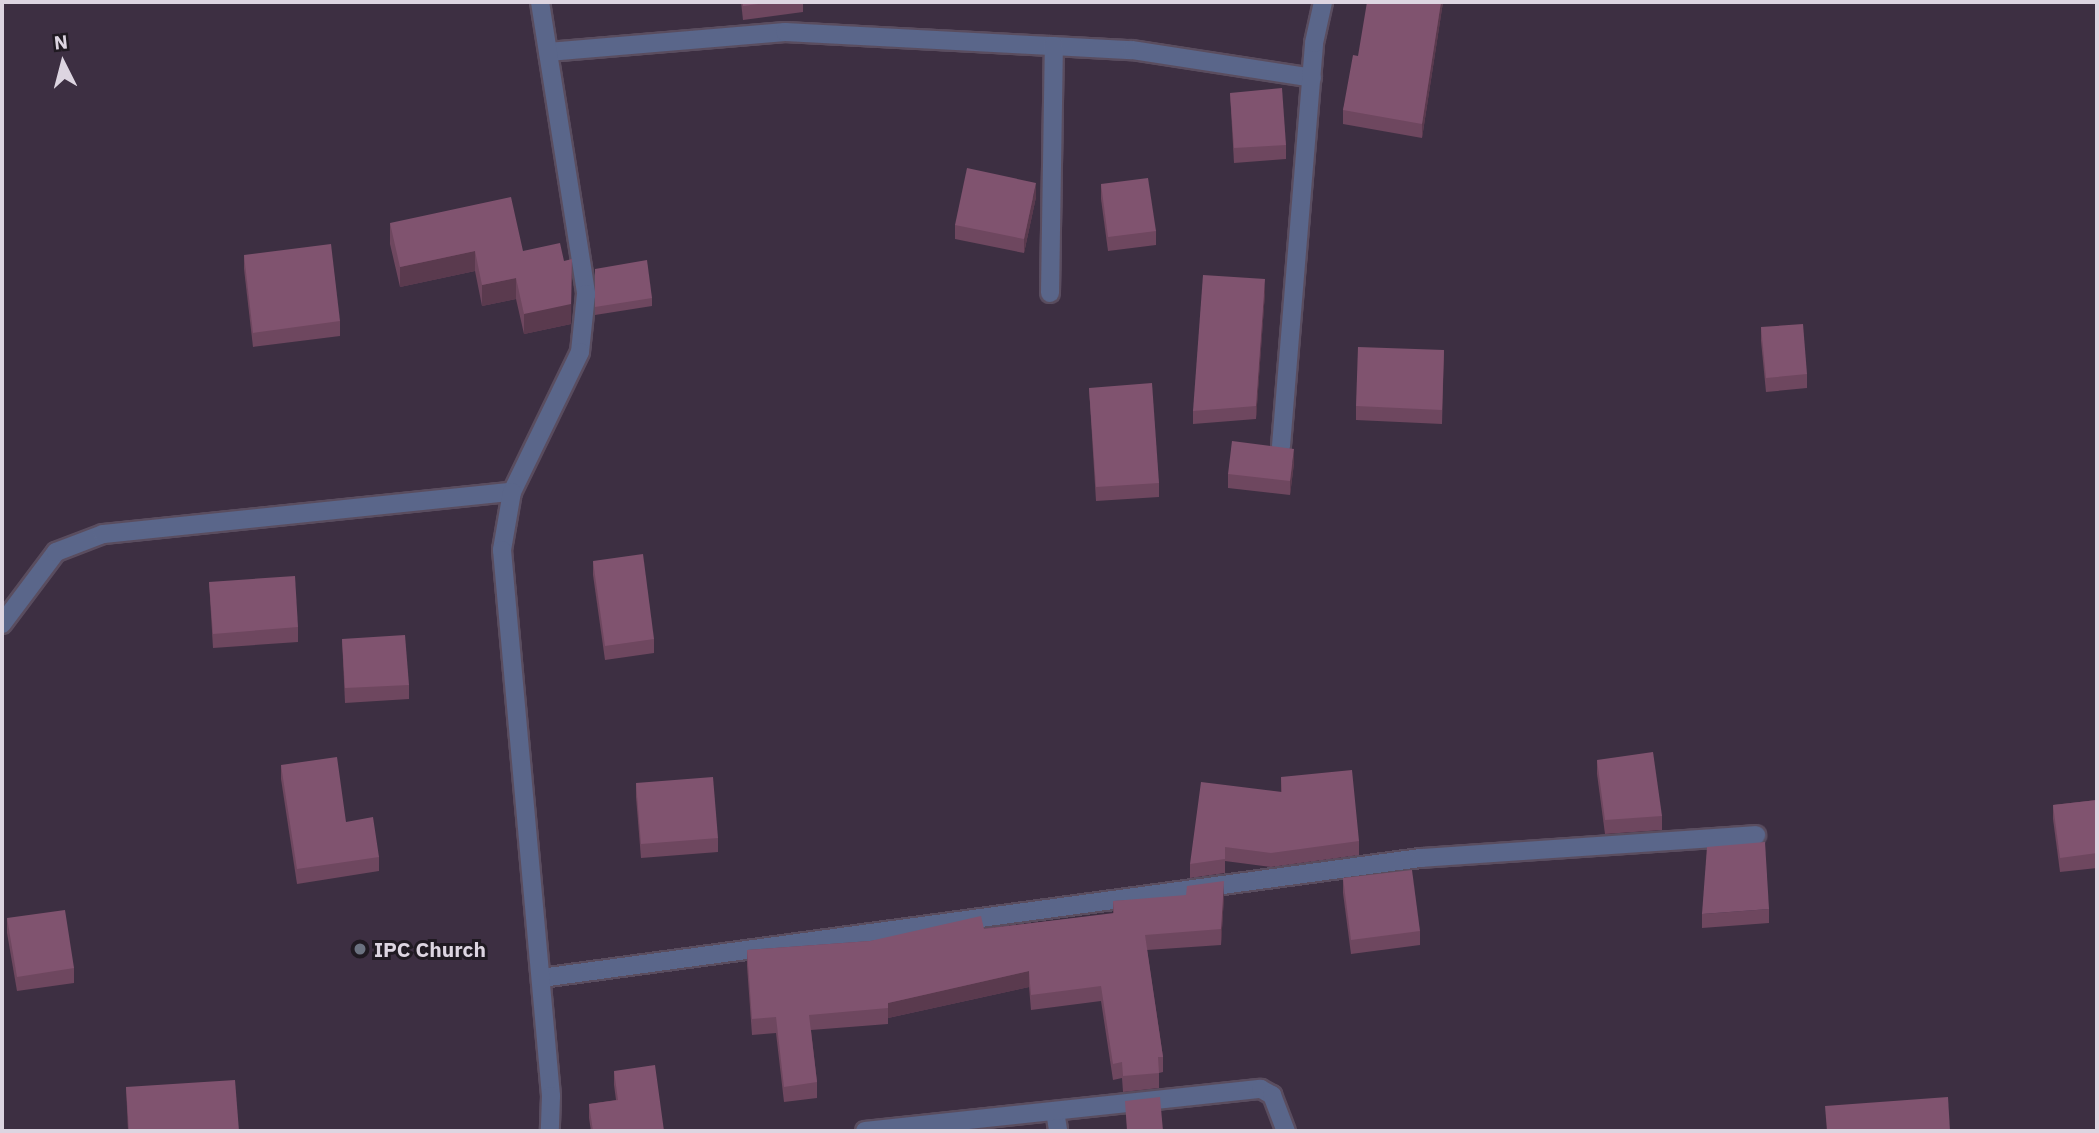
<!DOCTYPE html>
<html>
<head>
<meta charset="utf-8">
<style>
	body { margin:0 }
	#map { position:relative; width:2099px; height:1133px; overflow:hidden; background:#3d2f42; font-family:"IBM Plex Sans",sans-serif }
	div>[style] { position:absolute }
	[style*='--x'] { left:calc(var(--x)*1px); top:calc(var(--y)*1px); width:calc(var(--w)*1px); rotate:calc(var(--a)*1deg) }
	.roads { filter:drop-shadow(2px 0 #5a4d5f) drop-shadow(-2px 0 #5a4d5f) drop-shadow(0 2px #5a4d5f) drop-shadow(0 -2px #5a4d5f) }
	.minor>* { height:18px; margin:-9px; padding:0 9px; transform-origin:9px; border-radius:9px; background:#5a668a }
	.tertiary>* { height:18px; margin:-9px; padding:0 9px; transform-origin:9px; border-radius:9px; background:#5a668a }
	.wall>* { inset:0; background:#6e475f }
	.shaded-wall>* { inset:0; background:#5a3a4e }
	.building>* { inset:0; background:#80536f }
	.dots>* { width:19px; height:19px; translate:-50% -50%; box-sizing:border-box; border:4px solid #201a22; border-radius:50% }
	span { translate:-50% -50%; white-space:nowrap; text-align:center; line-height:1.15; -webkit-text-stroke:6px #201a22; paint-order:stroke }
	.poi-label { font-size:21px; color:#ddd5e1; font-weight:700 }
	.left { translate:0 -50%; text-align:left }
	.frame { position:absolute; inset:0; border:4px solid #ddd5e1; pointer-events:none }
	.north { position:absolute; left:28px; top:28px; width:70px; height:70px; -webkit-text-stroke:5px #201a22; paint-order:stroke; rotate:354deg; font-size:19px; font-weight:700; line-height:28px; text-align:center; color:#ddd5e1 }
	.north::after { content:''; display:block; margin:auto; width:24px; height:32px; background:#ddd5e1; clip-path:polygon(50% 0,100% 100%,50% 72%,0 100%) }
</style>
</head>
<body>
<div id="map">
	<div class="roads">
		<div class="minor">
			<div style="--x:548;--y:52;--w:238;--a:-4.8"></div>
			<div style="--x:785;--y:32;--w:347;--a:3"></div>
			<div style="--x:1132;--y:50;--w:182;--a:8.8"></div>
			<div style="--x:1050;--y:293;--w:247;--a:-89.1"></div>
			<div style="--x:1281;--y:446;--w:404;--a:-85.3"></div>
			<div style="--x:1314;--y:43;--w:42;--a:-77.6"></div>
			<div style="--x:2;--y:624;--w:90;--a:-53.1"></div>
			<div style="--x:56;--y:552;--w:50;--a:-21"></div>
			<div style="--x:103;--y:534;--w:411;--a:-5.9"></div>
			<div style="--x:541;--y:978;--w:888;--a:-7.77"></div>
			<div style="--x:1421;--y:858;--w:336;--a:-3.9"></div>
			<div style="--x:1055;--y:1111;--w:20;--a:81"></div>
			<div style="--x:865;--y:1131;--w:398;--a:-6.1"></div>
			<div style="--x:1261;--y:1089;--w:13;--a:29"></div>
			<div style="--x:1272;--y:1095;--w:39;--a:69"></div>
		</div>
		<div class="tertiary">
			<div style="--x:540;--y:2;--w:296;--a:81"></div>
			<div style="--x:586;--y:294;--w:58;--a:95.9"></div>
			<div style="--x:580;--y:352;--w:156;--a:115.9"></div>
			<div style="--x:512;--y:492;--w:59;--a:99.8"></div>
			<div style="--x:502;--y:550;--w:548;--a:84.87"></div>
			<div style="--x:551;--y:1096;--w:35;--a:92"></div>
		</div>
	</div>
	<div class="wall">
		<div style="clip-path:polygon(741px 2px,803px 2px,803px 12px,743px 20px)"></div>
		<div style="clip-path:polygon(1443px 2px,1422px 138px,1343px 124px,1343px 110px,1358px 56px)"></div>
		<div style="clip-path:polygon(1230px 93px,1286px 145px,1286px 159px,1234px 163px)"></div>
		<div style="clip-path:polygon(1101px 184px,1156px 231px,1156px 245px,1108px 251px,1101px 199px)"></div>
		<div style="clip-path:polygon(1036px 197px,1024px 253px,955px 239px,955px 225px)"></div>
		<div style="clip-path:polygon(390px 223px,523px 251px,571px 324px,524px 334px,516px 299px,482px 306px,475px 271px,400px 287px,390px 244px)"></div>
		<div style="clip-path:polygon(244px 255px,340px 321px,340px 336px,253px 347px,244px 269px)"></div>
		<div style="clip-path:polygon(595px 269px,652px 298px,652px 306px,595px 315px)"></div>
		<div style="clip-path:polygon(1265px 292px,1256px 419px,1193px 424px,1193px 411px)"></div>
		<div style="clip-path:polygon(1761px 327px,1807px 374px,1807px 388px,1766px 392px,1761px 341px)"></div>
		<div style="clip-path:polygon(1444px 350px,1442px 424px,1356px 420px,1356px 406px)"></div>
		<div style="clip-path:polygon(1089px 388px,1159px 483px,1159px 497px,1096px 501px)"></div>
		<div style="clip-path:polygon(1294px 463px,1290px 495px,1228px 488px,1228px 474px)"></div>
		<div style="clip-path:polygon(593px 561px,654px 639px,654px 653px,605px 660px,593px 575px)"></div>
		<div style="clip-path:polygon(209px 582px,298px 627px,298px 642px,213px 648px)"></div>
		<div style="clip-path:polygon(342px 639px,409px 685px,409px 699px,345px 703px)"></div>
		<div style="clip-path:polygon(1597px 760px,1662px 816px,1662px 830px,1605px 834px,1597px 774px)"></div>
		<div style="clip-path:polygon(281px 765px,346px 822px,379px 857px,379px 871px,297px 884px,281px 779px)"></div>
		<div style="clip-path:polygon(1281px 777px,1359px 841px,1359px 855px,1271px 867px,1225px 861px,1225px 873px,1190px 878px,1190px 864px,1281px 792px)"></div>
		<div style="clip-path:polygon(636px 783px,718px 838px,718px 852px,641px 858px,636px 797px)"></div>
		<div style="clip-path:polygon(2097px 800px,2097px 868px,2060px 872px,2053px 819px,2053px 805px)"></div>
		<div style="clip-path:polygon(1343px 878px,1420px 931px,1420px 945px,1351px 954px,1343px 893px)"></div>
		<div style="clip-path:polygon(1224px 896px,1221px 945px,1147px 950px,1163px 1057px,1163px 1072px,1159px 1073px,1159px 1088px,1123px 1092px,1122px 1078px,1113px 1080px,1101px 1001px,1031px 1010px,1029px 987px,888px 1018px,888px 1024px,811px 1030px,817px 1082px,817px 1098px,784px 1102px,776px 1033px,752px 1035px,747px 966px,747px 950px,870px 941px,1113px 914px,1113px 901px)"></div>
		<div style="clip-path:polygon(1769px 909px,1769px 923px,1702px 928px,1702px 914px)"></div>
		<div style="clip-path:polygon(7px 918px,74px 968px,74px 983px,17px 991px,7px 933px)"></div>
		<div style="clip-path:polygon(614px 1071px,664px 1131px,591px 1131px,589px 1118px,589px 1104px,616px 1100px,614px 1085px)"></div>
		<div style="clip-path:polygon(126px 1087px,239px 1131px,128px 1131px)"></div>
	</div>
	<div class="shaded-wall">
		<div style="clip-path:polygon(1441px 2px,1443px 2px,1422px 138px,1422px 124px)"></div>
		<div style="clip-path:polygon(1036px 183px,1036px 197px,1024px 253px,1024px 239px)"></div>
		<div style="clip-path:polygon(475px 251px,475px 271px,400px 287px,400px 267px)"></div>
		<div style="clip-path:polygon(572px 259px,571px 324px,524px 334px,524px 314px)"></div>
		<div style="clip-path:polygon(516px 278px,516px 299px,482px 306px,482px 285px)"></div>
		<div style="clip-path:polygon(1265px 279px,1265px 292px,1256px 419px,1256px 406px)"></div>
		<div style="clip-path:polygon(1294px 449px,1294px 463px,1290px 495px,1290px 481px)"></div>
		<div style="clip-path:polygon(1224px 881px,1224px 896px,1221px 945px,1221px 929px)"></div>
		<div style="clip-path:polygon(1029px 971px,1029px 987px,888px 1018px,888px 1003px)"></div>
	</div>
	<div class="building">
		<div style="clip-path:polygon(743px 2px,773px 2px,743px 6px)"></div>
		<div style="clip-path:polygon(1367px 2px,1441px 2px,1422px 124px,1343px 110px,1353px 55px,1358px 56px)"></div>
		<div style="clip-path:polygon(1282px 88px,1286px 145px,1234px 148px,1230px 93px)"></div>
		<div style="clip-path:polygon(967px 168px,1036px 183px,1024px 239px,955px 225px)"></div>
		<div style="clip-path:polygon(1148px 178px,1156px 231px,1108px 237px,1101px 184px)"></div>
		<div style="clip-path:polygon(511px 197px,523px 251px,560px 243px,564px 261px,572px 259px,571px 304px,524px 314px,516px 278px,482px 285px,475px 251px,400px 267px,390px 223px)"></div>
		<div style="clip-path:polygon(331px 244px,340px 321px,253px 333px,244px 255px)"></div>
		<div style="clip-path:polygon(647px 260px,652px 298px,595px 307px,595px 269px)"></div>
		<div style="clip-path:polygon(1203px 275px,1265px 279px,1256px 406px,1193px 411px)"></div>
		<div style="clip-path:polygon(1803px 324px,1807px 374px,1766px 378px,1761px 327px)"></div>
		<div style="clip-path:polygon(1358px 347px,1444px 350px,1442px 410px,1356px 406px)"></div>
		<div style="clip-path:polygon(1152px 383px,1159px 483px,1096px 487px,1089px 388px)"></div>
		<div style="clip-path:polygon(1232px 441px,1294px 449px,1290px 481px,1228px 474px)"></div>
		<div style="clip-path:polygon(643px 554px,654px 639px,605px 646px,593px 561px)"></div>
		<div style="clip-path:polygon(295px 576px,298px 627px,213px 634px,209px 582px)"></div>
		<div style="clip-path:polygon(405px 635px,409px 685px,345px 688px,342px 639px)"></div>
		<div style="clip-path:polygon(1653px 752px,1662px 816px,1605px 820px,1597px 760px)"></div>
		<div style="clip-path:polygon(337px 757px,346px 822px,373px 817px,379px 857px,297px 869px,281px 765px)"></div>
		<div style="clip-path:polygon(1352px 770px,1359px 841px,1271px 853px,1225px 847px,1225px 859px,1190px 864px,1201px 782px,1282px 792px,1281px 777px)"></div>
		<div style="clip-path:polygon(713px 777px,718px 838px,641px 844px,636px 783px)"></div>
		<div style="clip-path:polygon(2097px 800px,2097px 853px,2060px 858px,2053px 805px)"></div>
		<div style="clip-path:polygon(1765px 842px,1769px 909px,1702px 914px,1707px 847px)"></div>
		<div style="clip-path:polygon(1412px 870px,1420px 931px,1351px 940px,1343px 878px)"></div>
		<div style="clip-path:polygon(1224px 881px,1221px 929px,1145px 935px,1163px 1057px,1158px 1057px,1159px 1073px,1123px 1076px,1122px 1062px,1113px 1064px,1101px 986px,1031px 995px,1029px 971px,888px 1003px,888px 1008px,809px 1015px,817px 1082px,784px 1087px,776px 1017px,752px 1019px,747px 950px,870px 941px,981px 916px,984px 929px,1114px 913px,1113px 901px,1186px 895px,1187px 886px)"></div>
		<div style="clip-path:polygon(65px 910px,74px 968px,17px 977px,7px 918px)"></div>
		<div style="clip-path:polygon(655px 1065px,664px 1131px,593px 1131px,589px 1104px,618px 1100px,614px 1071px)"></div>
		<div style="clip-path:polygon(235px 1080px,239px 1131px,129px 1131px,126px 1087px)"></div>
		<div style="clip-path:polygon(1160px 1097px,1163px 1131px,1127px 1131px,1125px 1101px)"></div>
		<div style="clip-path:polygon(1948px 1097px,1950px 1131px,1827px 1131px,1825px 1106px)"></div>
	</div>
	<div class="dots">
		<div style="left:360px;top:949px;background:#6b7280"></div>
	</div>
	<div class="poi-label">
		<span class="left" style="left:374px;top:949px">IPC Church</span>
	</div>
	<div class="frame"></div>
	<div class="north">N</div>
</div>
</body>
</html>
